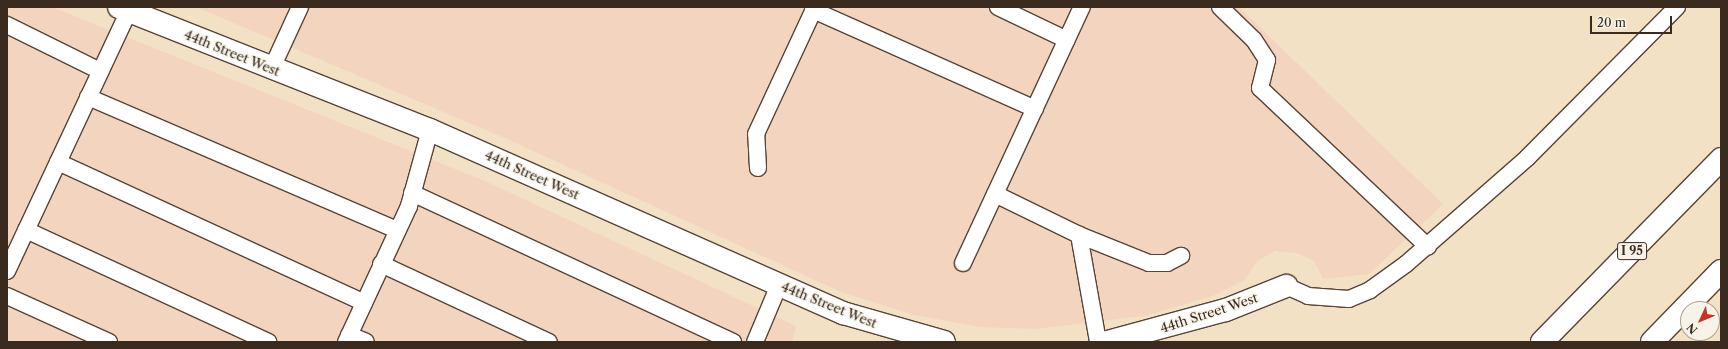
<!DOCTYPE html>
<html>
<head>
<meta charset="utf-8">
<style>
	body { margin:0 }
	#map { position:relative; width:1728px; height:349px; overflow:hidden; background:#f3e1c6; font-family:"Libre Caslon Text",serif }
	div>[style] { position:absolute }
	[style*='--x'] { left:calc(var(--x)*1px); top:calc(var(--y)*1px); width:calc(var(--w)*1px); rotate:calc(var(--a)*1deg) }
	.built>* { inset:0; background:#f3d4be }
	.roads { filter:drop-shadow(1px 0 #574537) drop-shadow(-1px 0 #574537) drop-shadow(0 1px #574537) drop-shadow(0 -1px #574537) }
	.service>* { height:16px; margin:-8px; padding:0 8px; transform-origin:8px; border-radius:8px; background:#fff }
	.tertiary>* { height:22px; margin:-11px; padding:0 11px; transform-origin:11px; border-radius:11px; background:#fff }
	.motorway>* { height:22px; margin:-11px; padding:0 11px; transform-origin:11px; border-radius:11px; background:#fff }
	span { translate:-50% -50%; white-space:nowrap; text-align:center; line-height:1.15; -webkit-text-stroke:3px #f7f3e8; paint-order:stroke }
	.shield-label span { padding:1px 3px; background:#f7f3e8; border:1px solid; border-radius:3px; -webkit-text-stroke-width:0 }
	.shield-label { font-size:12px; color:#3b2a1e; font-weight:700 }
	.street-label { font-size:13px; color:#3b2a1e }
	.frame { position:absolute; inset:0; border:8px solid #3b2a1e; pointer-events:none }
	.north { position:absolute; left:1680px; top:301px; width:40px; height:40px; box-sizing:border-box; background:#f7f3e8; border:1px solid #aca397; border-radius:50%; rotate:226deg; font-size:11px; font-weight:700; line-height:16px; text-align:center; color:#3b2a1e }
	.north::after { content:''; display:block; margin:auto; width:14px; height:18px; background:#c8321e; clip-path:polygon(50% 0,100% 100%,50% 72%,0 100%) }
	.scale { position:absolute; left:1590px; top:16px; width:82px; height:18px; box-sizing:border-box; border:2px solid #3b2a1e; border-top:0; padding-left:5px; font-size:12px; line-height:14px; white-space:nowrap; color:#3b2a1e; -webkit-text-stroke:3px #f7f3e8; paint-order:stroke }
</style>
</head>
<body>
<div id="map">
	<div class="built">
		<div style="clip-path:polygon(7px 7px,52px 7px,485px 181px,796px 326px,792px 342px,7px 342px)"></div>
		<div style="clip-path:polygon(196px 7px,1239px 7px,1443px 204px,1369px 274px,1323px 279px,1314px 261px,1297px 253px,1275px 251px,1257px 261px,1245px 280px,1213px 296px,1144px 316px,1035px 329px,980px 327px,914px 315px,841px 292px,507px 139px)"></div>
	</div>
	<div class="roads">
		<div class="service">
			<div style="--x:998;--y:7;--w:76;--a:25.6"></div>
			<div style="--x:1220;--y:7;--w:47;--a:44.1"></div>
			<div style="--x:1254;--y:40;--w:24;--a:57"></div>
			<div style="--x:1267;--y:60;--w:29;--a:104"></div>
			<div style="--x:1260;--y:88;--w:231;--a:43.4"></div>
			<div style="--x:813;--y:10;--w:243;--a:24"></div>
			<div style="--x:7;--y:25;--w:104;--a:26.3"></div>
			<div style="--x:271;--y:70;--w:69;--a:-65.3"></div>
			<div style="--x:88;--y:97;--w:336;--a:23.3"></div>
			<div style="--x:58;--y:162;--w:337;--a:24.7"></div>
			<div style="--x:758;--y:168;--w:34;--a:-93"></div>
			<div style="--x:756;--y:134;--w:140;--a:-65.1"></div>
			<div style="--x:412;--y:193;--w:354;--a:24.9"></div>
			<div style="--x:995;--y:194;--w:93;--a:26"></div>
			<div style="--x:1079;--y:235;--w:75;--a:21.8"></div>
			<div style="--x:1149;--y:263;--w:18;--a:0"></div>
			<div style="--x:1167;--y:263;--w:16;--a:-27"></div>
			<div style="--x:26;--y:230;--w:267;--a:24.8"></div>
			<div style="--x:1079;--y:235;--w:109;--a:79.9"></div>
			<div style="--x:963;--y:263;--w:282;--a:-65.1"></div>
			<div style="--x:381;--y:264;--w:185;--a:24.9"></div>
			<div style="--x:7;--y:271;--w:287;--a:-64.9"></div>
			<div style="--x:1286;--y:286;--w:24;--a:24"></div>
			<div style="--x:1308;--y:296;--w:41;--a:4.2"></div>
			<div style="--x:1349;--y:299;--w:23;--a:-23"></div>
			<div style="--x:1370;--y:290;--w:44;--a:-35.8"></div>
			<div style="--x:1406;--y:264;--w:161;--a:-41.2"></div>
			<div style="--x:1527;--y:158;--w:213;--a:-45.2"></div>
			<div style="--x:7;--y:296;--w:112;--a:24.3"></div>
			<div style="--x:349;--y:335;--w:18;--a:22"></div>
			<div style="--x:346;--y:342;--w:150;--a:-65.1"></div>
			<div style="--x:409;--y:206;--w:79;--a:-74.6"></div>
			<div style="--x:755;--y:342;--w:62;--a:-67.2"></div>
		</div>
		<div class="tertiary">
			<div style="--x:119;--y:7;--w:334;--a:21.6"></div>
			<div style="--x:430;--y:130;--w:452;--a:23.9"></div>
			<div style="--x:843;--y:313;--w:105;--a:16"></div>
			<div style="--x:1107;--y:342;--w:123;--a:-15.1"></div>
			<div style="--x:1226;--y:310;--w:65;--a:-21.8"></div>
		</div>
		<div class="motorway">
			<div style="--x:1542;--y:342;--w:256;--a:-45.6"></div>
			<div style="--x:1652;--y:342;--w:99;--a:-45.8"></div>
		</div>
	</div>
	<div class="shield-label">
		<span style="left:1632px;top:251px">I 95</span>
	</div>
	<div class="street-label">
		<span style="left:232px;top:53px;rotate:22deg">44th Street West</span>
		<span style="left:532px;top:175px;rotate:24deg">44th Street West</span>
		<span style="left:829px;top:305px;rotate:22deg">44th Street West</span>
		<span style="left:1209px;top:313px;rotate:-18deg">44th Street West</span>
	</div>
	<div class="frame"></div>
	<div class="north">N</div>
	<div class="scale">20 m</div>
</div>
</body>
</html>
